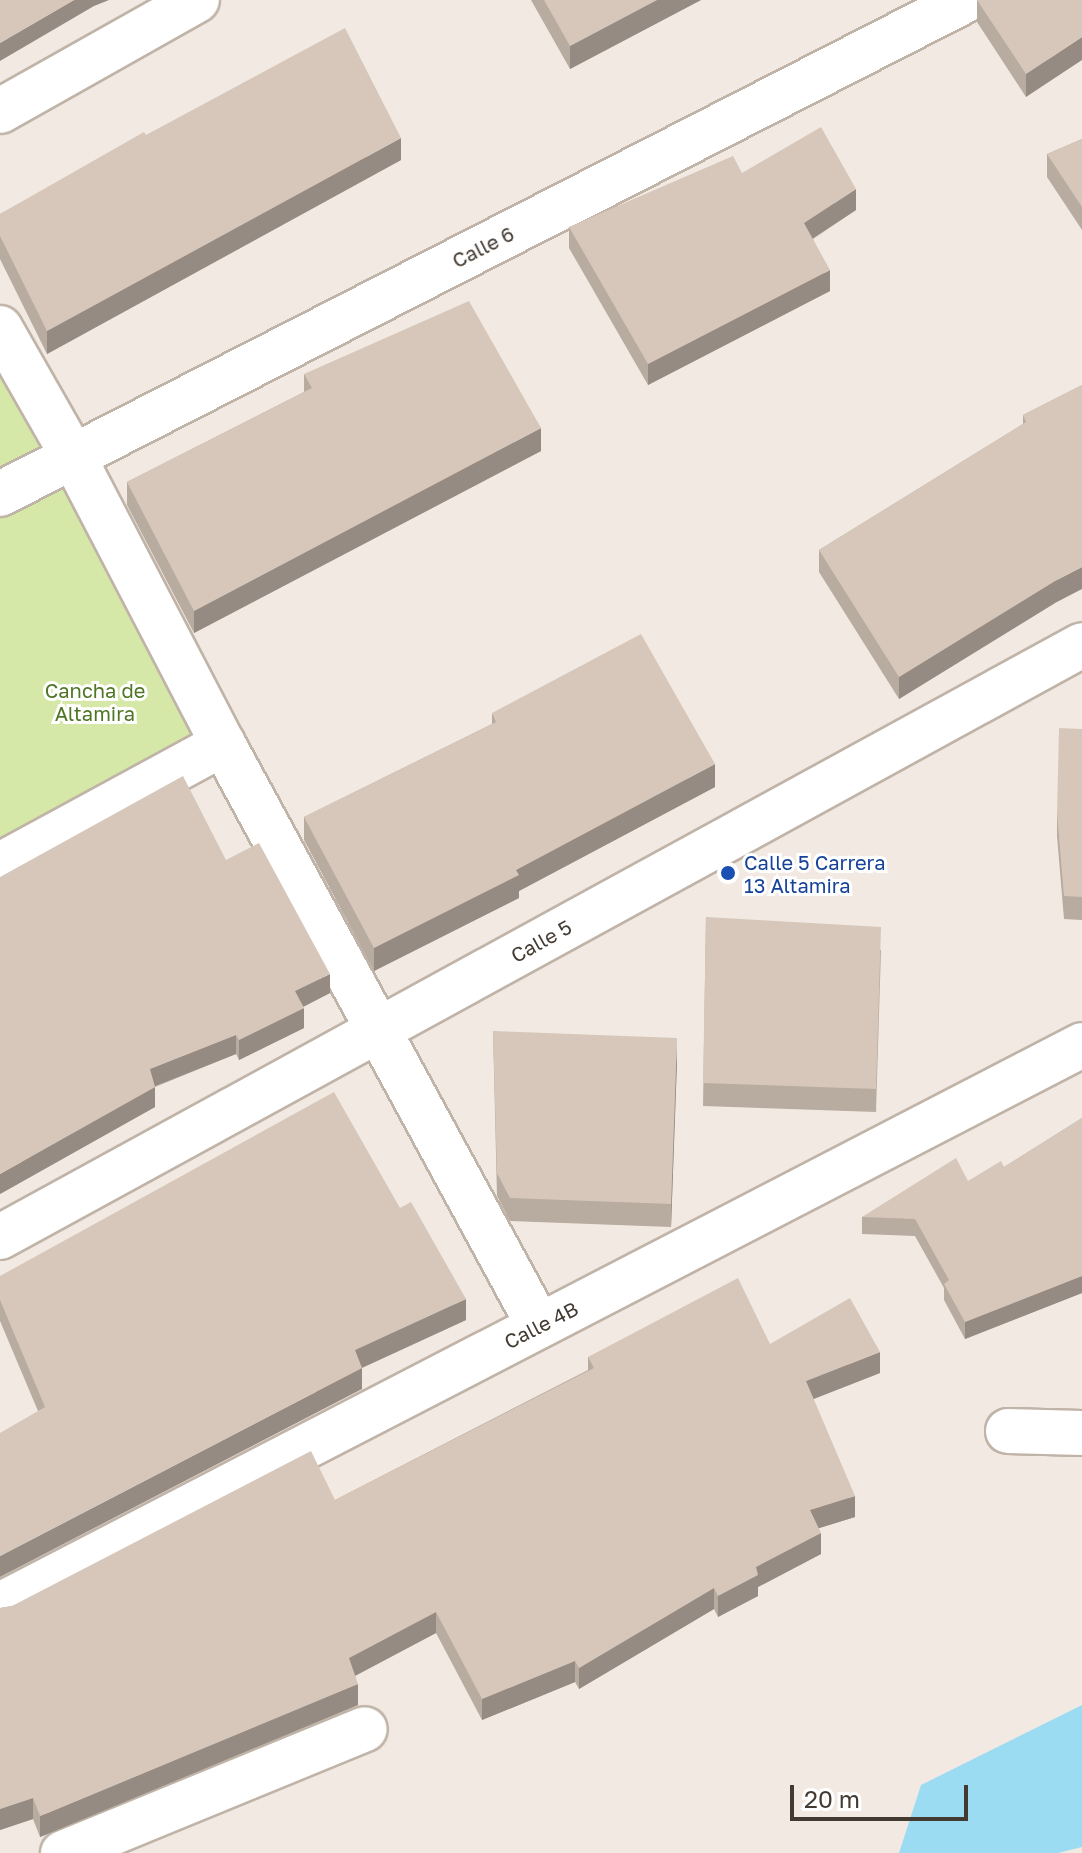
<!DOCTYPE html>
<html>
<head>
<meta charset="utf-8">
<style>
	body { margin:0 }
	#map { position:relative; width:1082px; height:1853px; overflow:hidden; background:#f2eae2; font-family:"Golos Text",sans-serif }
	div>[style] { position:absolute }
	[style*='--x'] { left:calc(var(--x)*1px); top:calc(var(--y)*1px); width:calc(var(--w)*1px); rotate:calc(var(--a)*1deg) }
	.green>* { inset:0; background:#d5e8a8 }
	.water>* { inset:0; background:#9bdcf2 }
	.roads { filter:drop-shadow(2px 0 #c0b3a7) drop-shadow(-2px 0 #c0b3a7) drop-shadow(0 2px #c0b3a7) drop-shadow(0 -2px #c0b3a7) }
	.minor>* { height:44px; margin:-22px; padding:0 22px; transform-origin:22px; border-radius:22px; background:#fff }
	.wall>* { inset:0; background:#b8aba0 }
	.shaded-wall>* { inset:0; background:#968b82 }
	.building>* { inset:0; background:#d6c7ba }
	.dots>* { width:22px; height:22px; translate:-50% -50%; box-sizing:border-box; border:4px solid #fff; border-radius:50% }
	span { translate:-50% -50%; white-space:nowrap; text-align:center; line-height:1.15; -webkit-text-stroke:6px #fff; paint-order:stroke }
	.street-label { font-size:20px; color:#433a32 }
	.park-label { font-size:20px; color:#507625 }
	.transit-label { font-size:20px; color:#164399 }
	.left { translate:0 -50%; text-align:left }
	.scale { position:absolute; left:790px; top:1785px; width:178px; height:36px; box-sizing:border-box; border:4px solid #433a32; border-top:0; padding-left:10px; font-size:24px; line-height:28px; white-space:nowrap; color:#433a32; -webkit-text-stroke:6px #fff; paint-order:stroke }
</style>
</head>
<body>
<div id="map">
	<div class="green">
		<div style="clip-path:polygon(0 328px,223px 744px,0 865px)"></div>
	</div>
	<div class="water">
		<div style="clip-path:polygon(1082px 1705px,1082px 1847px,1058px 1853px,899px 1853px,921px 1785px)"></div>
	</div>
	<div class="roads">
		<div class="minor">
			<div style="--x:0;--y:111;--w:226;--a:-29.4"></div>
			<div style="--x:0;--y:328;--w:147;--a:60.3"></div>
			<div style="--x:73;--y:456;--w:325;--a:62.5"></div>
			<div style="--x:223;--y:744;--w:662;--a:61.5"></div>
			<div style="--x:0;--y:494;--w:1085;--a:-27.08"></div>
			<div style="--x:0;--y:865;--w:254;--a:-28.5"></div>
			<div style="--x:0;--y:1237;--w:1233;--a:-28.68"></div>
			<div style="--x:1008;--y:1431;--w:74;--a:1.5"></div>
			<div style="--x:0;--y:1605;--w:1218;--a:-27.36"></div>
			<div style="--x:63;--y:1853;--w:326;--a:-22.3"></div>
		</div>
	</div>
	<div class="wall">
		<div style="clip-path:polygon(531px 0,701px 0,570px 69px)"></div>
		<div style="clip-path:polygon(977px 0,1082px 0,1026px 97px,977px 22px)"></div>
		<div style="clip-path:polygon(146px 135px,401px 160px,47px 354px,0 259px,0 214px)"></div>
		<div style="clip-path:polygon(1082px 139px,1082px 230px,1047px 177px,1047px 154px)"></div>
		<div style="clip-path:polygon(742px 173px,856px 210px,813px 239px,830px 291px,648px 385px,569px 248px,569px 227px)"></div>
		<div style="clip-path:polygon(304px 374px,541px 451px,194px 633px,127px 505px,127px 482px,304px 392px)"></div>
		<div style="clip-path:polygon(1082px 385px,1055px 603px,899px 699px,819px 572px,819px 550px,1023px 424px,1023px 415px)"></div>
		<div style="clip-path:polygon(492px 713px,715px 787px,519px 891px,519px 898px,374px 971px,304px 840px,304px 817px,492px 724px)"></div>
		<div style="clip-path:polygon(1082px 729px,1082px 920px,1064px 919px,1057px 836px,1057px 813px)"></div>
		<div style="clip-path:polygon(226px 860px,330px 993px,303px 1007px,304px 1028px,239px 1060px,236px 1054px,155px 1087px,155px 1107px,0 1194px)"></div>
		<div style="clip-path:polygon(706px 917px,881px 950px,876px 1112px,703px 1106px)"></div>
		<div style="clip-path:polygon(493px 1031px,677px 1061px,671px 1227px,510px 1221px,497px 1196px)"></div>
		<div style="clip-path:polygon(1082px 1118px,1082px 1293px,965px 1339px,944px 1300px,944px 1288px,915px 1236px,862px 1234px,862px 1217px,968px 1181px,1004px 1167px)"></div>
		<div style="clip-path:polygon(400px 1208px,466px 1320px,362px 1368px,362px 1389px,38px 1411px,0 1321px,0 1276px)"></div>
		<div style="clip-path:polygon(770px 1344px,880px 1373px,813px 1399px,855px 1517px,819px 1528px,821px 1554px,758px 1587px,758px 1596px,718px 1617px,714px 1609px,579px 1689px,575px 1682px,482px 1720px,436px 1633px,355px 1676px,358px 1705px,48px 1834px,40px 1837px,33px 1819px,0 1830px,0 1608px,12px 1606px,335px 1500px,588px 1370px,588px 1357px)"></div>
	</div>
	<div class="shaded-wall">
		<div style="clip-path:polygon(74px 0,109px 0,94px 6px,0 61px,0 43px)"></div>
		<div style="clip-path:polygon(657px 0,701px 0,570px 69px,570px 46px)"></div>
		<div style="clip-path:polygon(1082px 37px,1082px 60px,1026px 97px,1026px 74px)"></div>
		<div style="clip-path:polygon(401px 138px,401px 160px,47px 354px,47px 331px)"></div>
		<div style="clip-path:polygon(856px 189px,856px 210px,804px 244px,804px 223px)"></div>
		<div style="clip-path:polygon(830px 270px,830px 291px,648px 385px,648px 364px)"></div>
		<div style="clip-path:polygon(541px 428px,541px 451px,194px 633px,194px 611px)"></div>
		<div style="clip-path:polygon(1082px 567px,1082px 589px,1055px 603px,899px 699px,899px 677px,1055px 581px)"></div>
		<div style="clip-path:polygon(715px 764px,715px 787px,519px 891px,519px 898px,374px 971px,374px 948px,516px 870px)"></div>
		<div style="clip-path:polygon(330px 974px,330px 993px,295px 1011px,295px 991px)"></div>
		<div style="clip-path:polygon(304px 1008px,304px 1028px,239px 1060px,239px 1040px)"></div>
		<div style="clip-path:polygon(236px 1035px,236px 1054px,150px 1088px,150px 1069px)"></div>
		<div style="clip-path:polygon(677px 1038px,677px 1061px,671px 1227px,671px 1204px)"></div>
		<div style="clip-path:polygon(155px 1087px,155px 1107px,0 1194px,0 1174px)"></div>
		<div style="clip-path:polygon(1082px 1276px,1082px 1293px,965px 1339px,965px 1322px)"></div>
		<div style="clip-path:polygon(466px 1299px,466px 1320px,355px 1371px,355px 1350px)"></div>
		<div style="clip-path:polygon(880px 1352px,880px 1373px,806px 1402px,806px 1381px)"></div>
		<div style="clip-path:polygon(362px 1368px,362px 1389px,0 1577px,0 1556px)"></div>
		<div style="clip-path:polygon(855px 1496px,855px 1517px,810px 1531px,810px 1510px)"></div>
		<div style="clip-path:polygon(821px 1533px,821px 1554px,758px 1587px,758px 1596px,718px 1617px,718px 1596px,756px 1567px)"></div>
		<div style="clip-path:polygon(714px 1588px,714px 1609px,579px 1689px,579px 1668px)"></div>
		<div style="clip-path:polygon(436px 1612px,436px 1633px,349px 1679px,349px 1658px)"></div>
		<div style="clip-path:polygon(575px 1661px,575px 1682px,482px 1720px,482px 1699px)"></div>
		<div style="clip-path:polygon(358px 1684px,358px 1705px,40px 1837px,40px 1816px)"></div>
		<div style="clip-path:polygon(33px 1798px,33px 1819px,0 1830px,0 1809px)"></div>
	</div>
	<div class="building">
		<div style="clip-path:polygon(0 0,74px 0,0 43px)"></div>
		<div style="clip-path:polygon(544px 0,657px 0,570px 46px)"></div>
		<div style="clip-path:polygon(977px 0,1082px 0,1082px 37px,1026px 74px)"></div>
		<div style="clip-path:polygon(345px 28px,401px 138px,47px 331px,0 236px,0 214px,144px 132px,146px 135px)"></div>
		<div style="clip-path:polygon(821px 127px,856px 189px,804px 223px,830px 270px,648px 364px,569px 227px,733px 156px,742px 173px)"></div>
		<div style="clip-path:polygon(1082px 139px,1082px 207px,1047px 154px)"></div>
		<div style="clip-path:polygon(469px 301px,541px 428px,194px 611px,127px 482px,312px 388px,304px 374px)"></div>
		<div style="clip-path:polygon(1082px 385px,1082px 567px,1055px 581px,899px 677px,819px 550px,1026px 422px,1023px 415px)"></div>
		<div style="clip-path:polygon(641px 634px,715px 764px,516px 870px,519px 875px,374px 948px,304px 817px,496px 722px,492px 713px)"></div>
		<div style="clip-path:polygon(1059px 728px,1082px 729px,1082px 897px,1064px 896px,1057px 813px)"></div>
		<div style="clip-path:polygon(183px 776px,226px 860px,259px 843px,330px 974px,295px 991px,304px 1008px,239px 1040px,236px 1035px,150px 1069px,155px 1087px,0 1174px,0 877px)"></div>
		<div style="clip-path:polygon(706px 917px,881px 927px,876px 1089px,703px 1083px)"></div>
		<div style="clip-path:polygon(493px 1031px,677px 1038px,671px 1204px,510px 1198px,497px 1173px)"></div>
		<div style="clip-path:polygon(334px 1092px,400px 1208px,411px 1202px,466px 1299px,355px 1350px,362px 1368px,0 1556px,0 1433px,45px 1407px,0 1300px,0 1276px)"></div>
		<div style="clip-path:polygon(1082px 1118px,1082px 1276px,965px 1322px,944px 1284px,949px 1280px,915px 1219px,862px 1217px,956px 1158px,968px 1181px,1001px 1161px,1004px 1167px)"></div>
		<div style="clip-path:polygon(738px 1278px,770px 1344px,850px 1298px,880px 1352px,806px 1381px,855px 1496px,810px 1510px,821px 1533px,756px 1567px,758px 1575px,718px 1596px,714px 1588px,579px 1668px,575px 1661px,482px 1699px,436px 1612px,349px 1658px,358px 1684px,48px 1813px,40px 1816px,33px 1798px,0 1809px,0 1608px,12px 1606px,311px 1451px,335px 1500px,594px 1368px,588px 1357px)"></div>
	</div>
	<div class="dots">
		<div style="left:728px;top:873px;background:#1a4fb4"></div>
	</div>
	<div class="street-label">
		<span style="left:483px;top:247px;rotate:-27deg">Calle 6</span>
		<span style="left:541px;top:941px;rotate:-29deg">Calle 5</span>
		<span style="left:541px;top:1325px;rotate:-27deg">Calle 4B</span>
	</div>
	<div class="park-label">
		<span style="left:95px;top:702px">Cancha de<br>Altamira</span>
	</div>
	<div class="transit-label">
		<span class="left" style="left:744px;top:874px">Calle 5 Carrera<br>13 Altamira</span>
	</div>
	<div class="scale">20 m</div>
</div>
</body>
</html>
